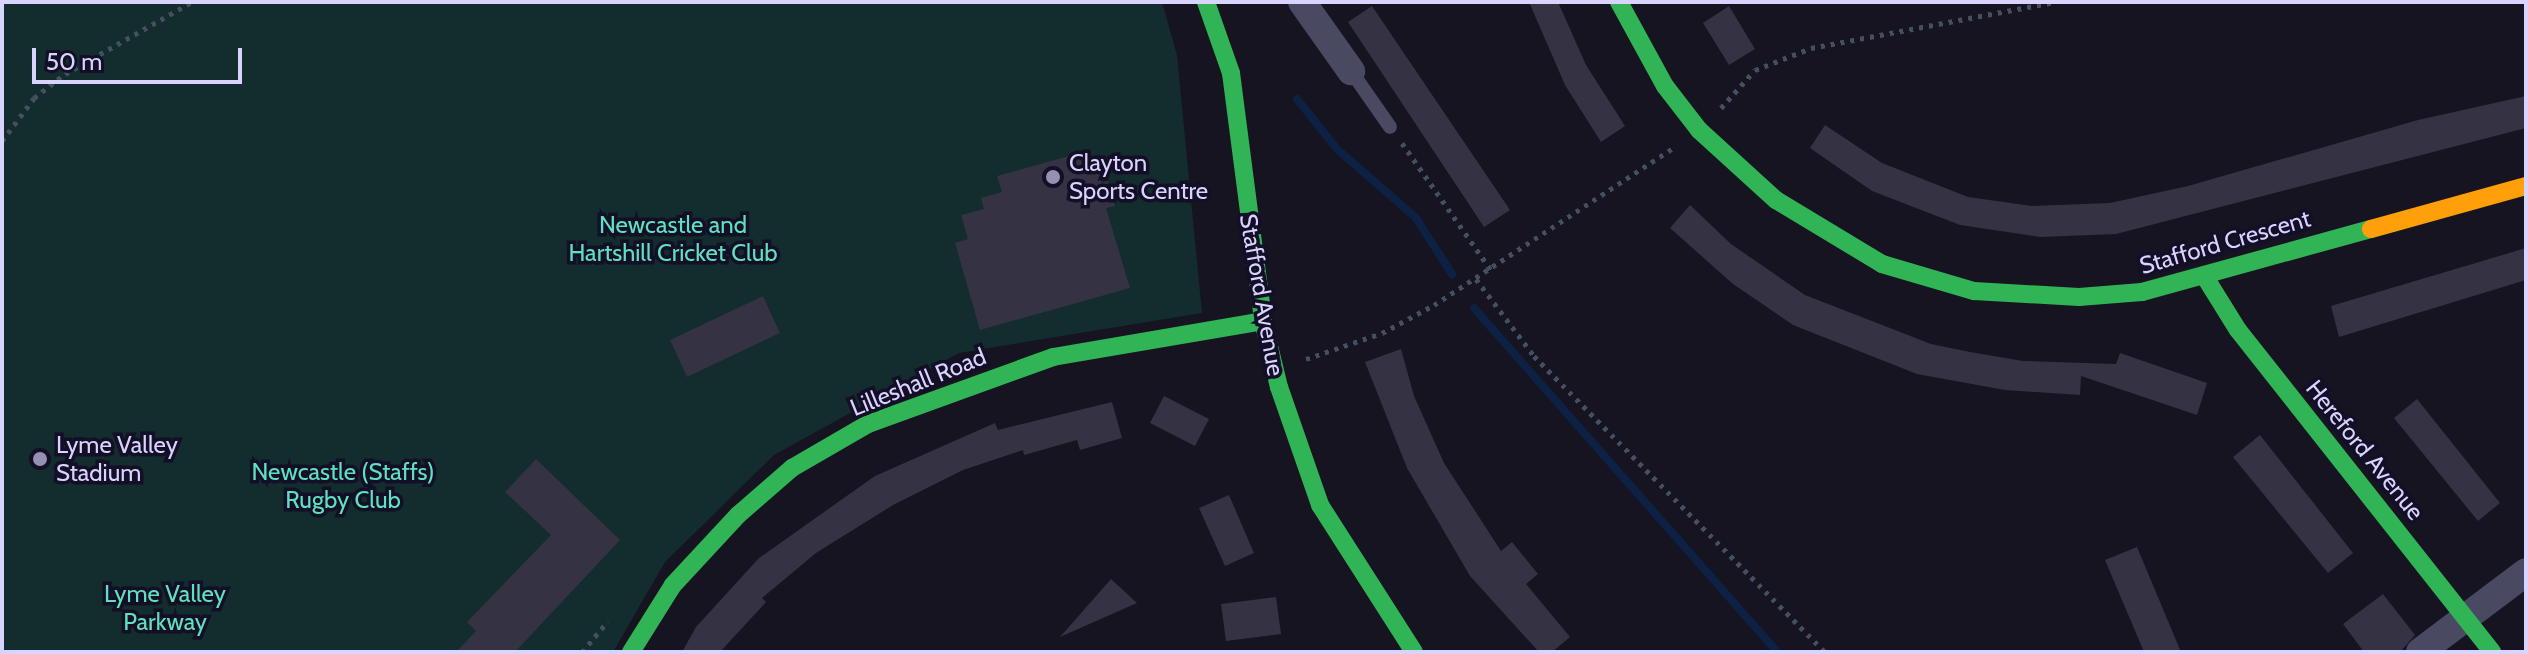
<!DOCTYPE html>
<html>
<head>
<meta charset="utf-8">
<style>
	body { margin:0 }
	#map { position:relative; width:2528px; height:654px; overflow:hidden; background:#161421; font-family:Cabin,sans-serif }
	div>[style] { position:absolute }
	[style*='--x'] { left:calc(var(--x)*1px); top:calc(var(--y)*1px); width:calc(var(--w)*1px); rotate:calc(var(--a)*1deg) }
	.green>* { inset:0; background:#132c2d }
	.stream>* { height:8px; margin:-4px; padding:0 4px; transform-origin:4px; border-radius:4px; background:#0d2144 }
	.building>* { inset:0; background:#343243 }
	.path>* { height:5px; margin-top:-2.5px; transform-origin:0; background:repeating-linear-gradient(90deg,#44505f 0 4px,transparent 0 10px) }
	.lane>* { height:14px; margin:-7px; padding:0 7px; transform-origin:7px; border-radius:7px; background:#4a4962 }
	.street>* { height:28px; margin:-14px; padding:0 14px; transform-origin:14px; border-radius:14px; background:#4a4962 }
	.fast>* { height:18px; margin:-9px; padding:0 9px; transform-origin:9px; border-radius:9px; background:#30b455 }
	.slow>* { height:18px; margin:-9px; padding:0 9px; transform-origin:9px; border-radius:9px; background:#ff9f0a }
	.dots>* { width:22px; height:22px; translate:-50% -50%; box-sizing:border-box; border:4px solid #130f26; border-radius:50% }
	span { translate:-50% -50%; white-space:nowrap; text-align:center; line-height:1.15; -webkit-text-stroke:7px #130f26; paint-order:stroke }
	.poi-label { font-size:24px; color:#d9d4ff }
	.left { translate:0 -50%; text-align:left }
	.park-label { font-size:24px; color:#5fe0c0 }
	.street-label { font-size:24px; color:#d9d4ff }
	.frame { position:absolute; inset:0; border:4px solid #d9d4ff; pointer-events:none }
	.scale { position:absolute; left:32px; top:48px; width:210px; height:36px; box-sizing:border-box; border:4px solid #d9d4ff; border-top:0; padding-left:10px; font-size:24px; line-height:28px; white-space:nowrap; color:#d9d4ff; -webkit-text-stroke:6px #130f26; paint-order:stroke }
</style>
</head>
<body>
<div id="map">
	<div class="green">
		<div style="clip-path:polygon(2px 2px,1162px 2px,1177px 55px,1202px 313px,959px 353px,774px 455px,665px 562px,613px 652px,2px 652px)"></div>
	</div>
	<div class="stream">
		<div style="--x:1297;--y:99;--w:64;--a:51.3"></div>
		<div style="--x:1337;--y:149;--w:105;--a:41.1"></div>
		<div style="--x:1416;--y:218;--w:67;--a:57.3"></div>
		<div style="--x:1474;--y:308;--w:458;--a:48.6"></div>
	</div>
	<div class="building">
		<div style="clip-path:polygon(1529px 2px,1558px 2px,1586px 65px,1625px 126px,1601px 142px,1565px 85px)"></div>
		<div style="clip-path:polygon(1372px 6px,1510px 210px,1484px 227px,1348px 22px)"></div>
		<div style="clip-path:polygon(1729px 6px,1755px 49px,1729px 65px,1703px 23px)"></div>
		<div style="clip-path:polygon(2526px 96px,2526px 128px,2116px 234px,2041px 237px,1960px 225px,1872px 191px,1810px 148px,1825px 125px,1882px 163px,1968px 197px,2032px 206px,2110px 203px,2188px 186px,2418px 120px)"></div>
		<div style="clip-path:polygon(1087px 151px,1094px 172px,1099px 171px,1102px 183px,1108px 181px,1115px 206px,1106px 208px,1130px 288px,980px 330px,955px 243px,968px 239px,961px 215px,984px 209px,981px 198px,1002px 192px,997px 176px)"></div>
		<div style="clip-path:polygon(1690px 205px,1731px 244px,1805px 295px,1931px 344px,1970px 352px,2023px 361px,2116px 364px,2120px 353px,2207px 383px,2197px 415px,2081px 376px,2080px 395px,2005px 390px,1917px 374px,1793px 325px,1733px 284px,1670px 228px)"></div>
		<div style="clip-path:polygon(2526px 248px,2526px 280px,2339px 337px,2331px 306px)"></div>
		<div style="clip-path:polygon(763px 296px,780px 333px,687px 377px,670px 340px)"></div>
		<div style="clip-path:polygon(1401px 349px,1414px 396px,1444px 463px,1501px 551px,1512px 542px,1538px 574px,1526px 584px,1570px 637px,1552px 652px,1539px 652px,1470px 576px,1407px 468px,1365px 362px)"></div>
		<div style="clip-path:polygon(1164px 396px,1209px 419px,1195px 446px,1150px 423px)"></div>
		<div style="clip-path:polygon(2417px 399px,2500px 503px,2478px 521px,2394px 418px)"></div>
		<div style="clip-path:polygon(1112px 402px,1122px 438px,1080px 450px,1077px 440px,1024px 455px,1023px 450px,963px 470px,893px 505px,816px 553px,762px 598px,766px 602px,720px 652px,682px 652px,696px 627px,759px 558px,875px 476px,995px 423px,998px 430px)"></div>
		<div style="clip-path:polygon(2260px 435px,2353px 553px,2328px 573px,2233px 457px)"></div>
		<div style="clip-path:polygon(536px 459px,620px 540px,515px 652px,456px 652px,476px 631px,467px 622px,551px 535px,505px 492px)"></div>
		<div style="clip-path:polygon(1229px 495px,1254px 553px,1225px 566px,1199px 508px)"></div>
		<div style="clip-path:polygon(2137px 547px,2181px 652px,2144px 652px,2105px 560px)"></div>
		<div style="clip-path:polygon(1111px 579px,1137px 603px,1060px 637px)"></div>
		<div style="clip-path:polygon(2383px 594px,2415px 635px,2400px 652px,2364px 652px,2343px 624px)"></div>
		<div style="clip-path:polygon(1276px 597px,1281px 634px,1226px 641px,1221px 604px)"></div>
	</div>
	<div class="path">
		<div style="--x:1721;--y:108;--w:51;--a:-48.2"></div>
		<div style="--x:1755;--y:70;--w:60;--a:-21.4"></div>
		<div style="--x:1811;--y:48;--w:248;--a:-10.7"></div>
		<div style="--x:2;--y:141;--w:54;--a:-53.3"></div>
		<div style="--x:34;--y:98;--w:39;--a:-38"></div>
		<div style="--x:65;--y:74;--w:146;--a:-29.6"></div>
		<div style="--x:1402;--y:143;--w:155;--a:55"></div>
		<div style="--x:1476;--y:279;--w:96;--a:53"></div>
		<div style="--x:1534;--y:356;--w:415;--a:45.5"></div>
		<div style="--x:1306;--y:359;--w:80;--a:-18.9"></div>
		<div style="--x:1382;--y:333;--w:59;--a:-28.3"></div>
		<div style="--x:1434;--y:305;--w:286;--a:-33.3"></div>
		<div style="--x:582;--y:652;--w:40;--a:-50"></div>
	</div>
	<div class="lane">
		<div style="--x:1351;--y:71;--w:68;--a:55.1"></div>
	</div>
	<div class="street">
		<div style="--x:1302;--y:2;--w:85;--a:54.6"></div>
		<div style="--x:2420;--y:652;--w:133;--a:-37"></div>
	</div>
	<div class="fast">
		<div style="--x:1206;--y:2;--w:75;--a:70.6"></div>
		<div style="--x:1231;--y:73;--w:250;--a:82.6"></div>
		<div style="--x:1263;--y:321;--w:68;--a:76.4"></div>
		<div style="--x:1279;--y:387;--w:125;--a:70.8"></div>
		<div style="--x:1320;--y:505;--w:174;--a:57.4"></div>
		<div style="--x:1619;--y:2;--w:96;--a:61.3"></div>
		<div style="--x:1665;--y:86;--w:56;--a:52.3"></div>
		<div style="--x:1699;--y:130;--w:104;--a:42.3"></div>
		<div style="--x:1776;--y:200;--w:124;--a:31.1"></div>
		<div style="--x:1882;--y:264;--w:96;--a:16.4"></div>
		<div style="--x:1974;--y:291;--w:105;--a:3.3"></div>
		<div style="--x:2079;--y:297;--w:63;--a:-4.5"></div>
		<div style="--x:2142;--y:292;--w:238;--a:-15.4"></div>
		<div style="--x:2205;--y:277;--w:62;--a:58.1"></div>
		<div style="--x:2238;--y:330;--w:410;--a:51.7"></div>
		<div style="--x:631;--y:652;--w:79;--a:-57.9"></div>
		<div style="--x:673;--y:585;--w:96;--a:-47.1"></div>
		<div style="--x:738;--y:515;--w:72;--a:-41"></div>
		<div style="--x:792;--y:468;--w:88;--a:-30.1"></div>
		<div style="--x:868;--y:424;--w:197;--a:-19.9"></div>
		<div style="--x:1053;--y:357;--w:213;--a:-9.7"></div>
	</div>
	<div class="slow">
		<div style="--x:2371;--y:229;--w:161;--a:-15.5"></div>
	</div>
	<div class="dots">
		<div style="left:1053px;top:177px;background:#9591b1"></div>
		<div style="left:40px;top:459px;background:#9591b1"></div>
	</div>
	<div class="poi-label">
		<span class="left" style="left:1069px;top:177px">Clayton<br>Sports Centre</span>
		<span class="left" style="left:56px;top:459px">Lyme Valley<br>Stadium</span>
	</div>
	<div class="park-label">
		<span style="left:673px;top:239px">Newcastle and<br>Hartshill Cricket Club</span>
		<span style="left:343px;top:486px">Newcastle (Staffs)<br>Rugby Club</span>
		<span style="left:165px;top:608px">Lyme Valley<br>Parkway</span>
	</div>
	<div class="street-label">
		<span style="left:2225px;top:242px;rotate:-16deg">Stafford Crescent</span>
		<span style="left:1262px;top:295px;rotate:80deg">Stafford Avenue</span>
		<span style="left:918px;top:382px;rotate:-22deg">Lilleshall Road</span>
		<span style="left:2365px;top:450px;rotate:51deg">Hereford Avenue</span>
	</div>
	<div class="frame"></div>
	<div class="scale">50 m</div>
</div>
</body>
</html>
